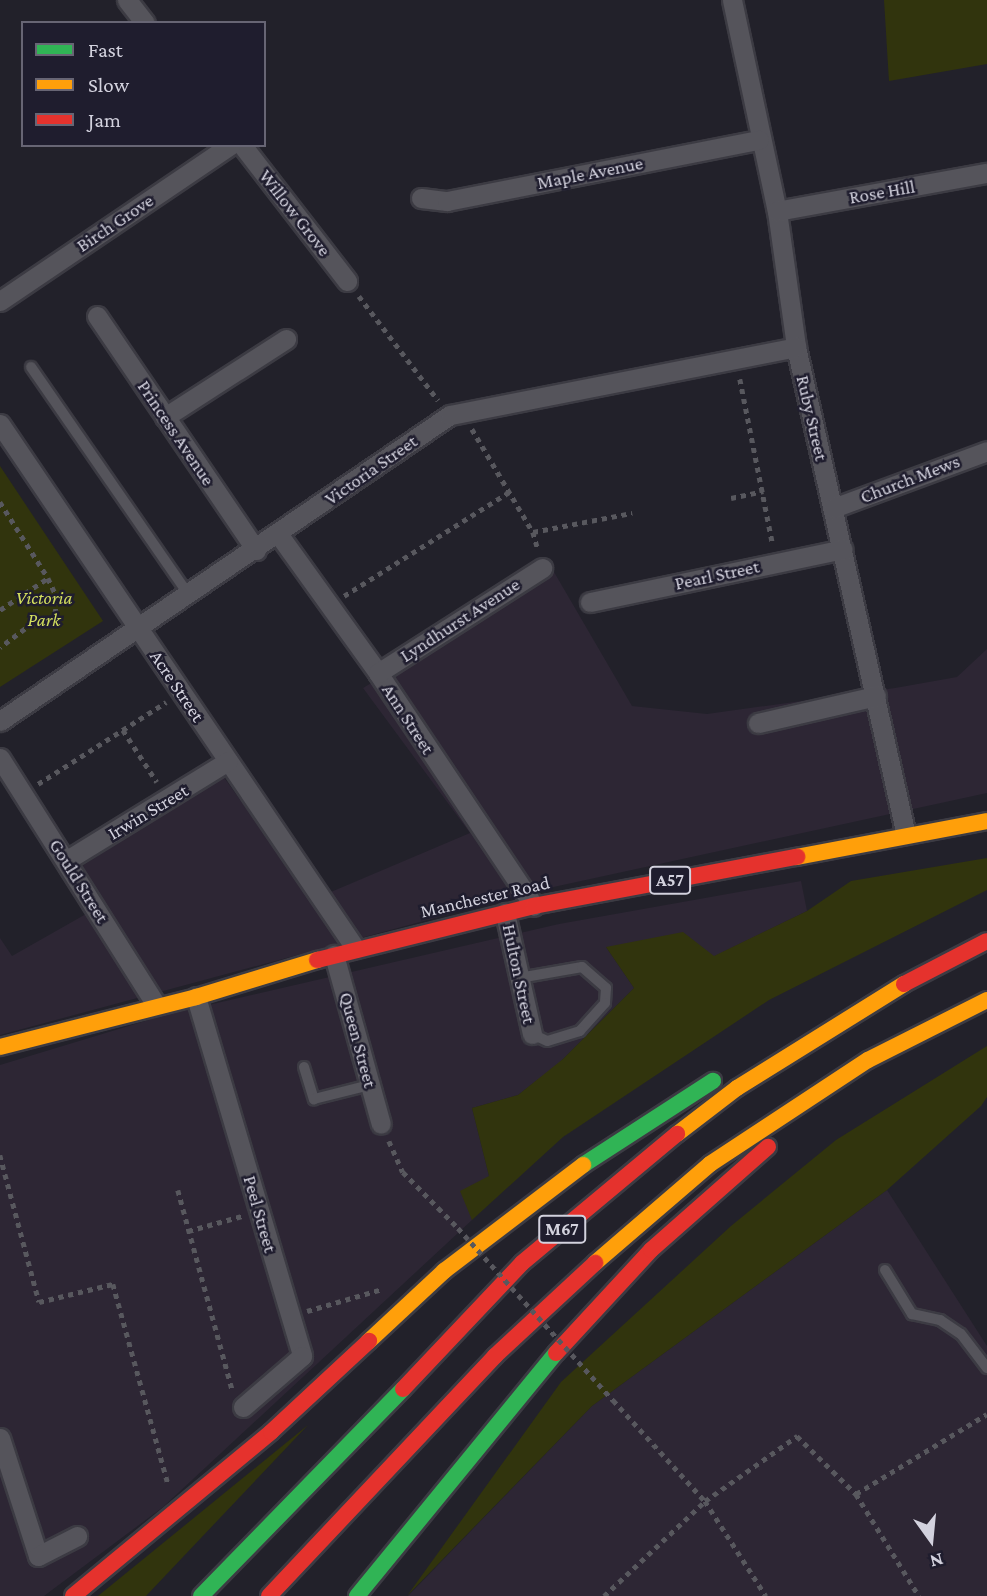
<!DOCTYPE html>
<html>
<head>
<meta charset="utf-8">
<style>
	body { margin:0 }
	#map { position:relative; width:987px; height:1596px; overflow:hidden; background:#22212a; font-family:"Crimson Pro",serif }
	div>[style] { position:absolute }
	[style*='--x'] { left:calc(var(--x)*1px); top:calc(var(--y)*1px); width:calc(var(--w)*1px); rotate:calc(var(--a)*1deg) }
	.commercial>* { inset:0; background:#2d2634 }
	.green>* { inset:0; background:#31340d }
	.path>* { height:4.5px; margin-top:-2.25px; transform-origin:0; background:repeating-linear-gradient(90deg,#58585e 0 5px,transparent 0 10px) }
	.roads { filter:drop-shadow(2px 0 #3c3b43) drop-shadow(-2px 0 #3c3b43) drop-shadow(0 2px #3c3b43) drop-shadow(0 -2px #3c3b43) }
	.lane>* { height:10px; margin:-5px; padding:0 5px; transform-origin:5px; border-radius:5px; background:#55545b }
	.street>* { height:19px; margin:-9.5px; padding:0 9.5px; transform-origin:9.5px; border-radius:9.5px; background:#55545b }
	.fast>* { height:16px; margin:-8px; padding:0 8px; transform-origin:8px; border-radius:8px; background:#30b455 }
	.slow>* { height:16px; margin:-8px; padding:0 8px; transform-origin:8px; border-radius:8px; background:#ff9f0a }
	.jam>* { height:16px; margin:-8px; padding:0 8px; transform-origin:8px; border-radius:8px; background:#e5322d }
	.path-bridge>* { height:4.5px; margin-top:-2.25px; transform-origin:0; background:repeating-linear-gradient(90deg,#58585e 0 5px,transparent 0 10px) }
	span { translate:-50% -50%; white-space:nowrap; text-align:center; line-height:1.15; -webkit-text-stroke:5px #1f1d2e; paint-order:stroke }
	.shield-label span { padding:2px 5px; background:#1f1d2e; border:2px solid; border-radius:5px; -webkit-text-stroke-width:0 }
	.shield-label { font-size:18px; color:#d3d2de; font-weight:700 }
	.street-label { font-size:19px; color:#d3d2de }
	.park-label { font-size:19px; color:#d3df5e; font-style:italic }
	.legend { position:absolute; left:21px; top:21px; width:245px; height:126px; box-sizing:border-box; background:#1f1d2e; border:2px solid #676574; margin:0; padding:9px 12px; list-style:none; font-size:21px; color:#d3d2de }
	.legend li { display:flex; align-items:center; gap:14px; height:35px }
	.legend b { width:35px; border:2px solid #676574 }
	.north { position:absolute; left:896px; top:1505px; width:70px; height:70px; -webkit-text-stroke:5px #1f1d2e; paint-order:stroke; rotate:165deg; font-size:19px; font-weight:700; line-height:28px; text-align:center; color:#d3d2de }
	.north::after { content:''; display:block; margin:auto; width:24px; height:32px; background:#d3d2de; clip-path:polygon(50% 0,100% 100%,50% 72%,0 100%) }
</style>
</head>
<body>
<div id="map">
	<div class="commercial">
		<div style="clip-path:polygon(554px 572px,632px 706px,707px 714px,895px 688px,957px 677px,987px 649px,987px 793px,535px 891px,0 1035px,0 938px,12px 956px,86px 914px,63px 878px,223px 776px,312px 900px,470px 833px,363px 688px)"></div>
		<div style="clip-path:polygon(801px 881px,807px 911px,713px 957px,606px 947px,634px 988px,557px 1065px,518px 1095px,472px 1108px,489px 1176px,471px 1211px,472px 1220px,163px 1507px,44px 1596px,0 1596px,0 1065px,165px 1015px,559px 924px)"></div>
		<div style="clip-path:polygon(887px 1190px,987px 1346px,987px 1596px,408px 1596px,592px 1406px)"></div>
	</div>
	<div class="green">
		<div style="clip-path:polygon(884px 0,987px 0,987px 64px,889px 81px)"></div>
		<div style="clip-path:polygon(0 466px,103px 621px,0 687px)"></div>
		<div style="clip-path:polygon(987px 858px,987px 890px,769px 1000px,563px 1137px,472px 1220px,460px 1191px,489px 1176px,472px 1108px,518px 1095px,563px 1059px,634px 988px,606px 947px,683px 932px,714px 956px,807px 911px,851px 881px)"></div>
		<div style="clip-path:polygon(987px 1046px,987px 1097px,981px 1106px,887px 1190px,592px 1406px,407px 1596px,561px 1382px,731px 1226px,836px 1140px)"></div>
		<div style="clip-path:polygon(308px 1425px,146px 1596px,98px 1596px)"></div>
	</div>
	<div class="path">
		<div style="--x:359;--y:296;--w:131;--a:52.8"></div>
		<div style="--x:740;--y:379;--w:169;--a:78.8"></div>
		<div style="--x:472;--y:429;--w:120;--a:59.4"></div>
		<div style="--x:533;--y:532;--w:19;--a:74"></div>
		<div style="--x:731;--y:498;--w:33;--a:-12"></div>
		<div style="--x:0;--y:502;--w:90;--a:57.7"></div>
		<div style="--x:533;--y:532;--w:101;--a:-10.9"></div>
		<div style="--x:344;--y:596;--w:195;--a:-32.2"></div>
		<div style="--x:0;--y:610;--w:58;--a:-33.7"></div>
		<div style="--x:48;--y:578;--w:23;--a:65"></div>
		<div style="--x:58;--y:599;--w:21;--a:101"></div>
		<div style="--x:54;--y:620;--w:21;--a:172"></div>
		<div style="--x:33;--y:623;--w:41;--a:142.9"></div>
		<div style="--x:123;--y:730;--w:62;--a:56.8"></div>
		<div style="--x:38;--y:784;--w:152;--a:-32.6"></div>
		<div style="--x:389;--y:1141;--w:34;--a:66"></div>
		<div style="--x:403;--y:1172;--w:78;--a:45.5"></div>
		<div style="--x:0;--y:1155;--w:152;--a:75.1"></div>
		<div style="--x:39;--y:1302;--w:76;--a:-13.7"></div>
		<div style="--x:113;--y:1284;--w:206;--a:74.6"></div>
		<div style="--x:178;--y:1190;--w:209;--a:74.8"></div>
		<div style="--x:188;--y:1231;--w:56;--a:-15.5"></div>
		<div style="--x:307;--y:1311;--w:78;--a:-16.3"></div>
		<div style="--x:613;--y:1400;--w:137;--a:47.7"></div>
		<div style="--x:705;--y:1501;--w:113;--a:-35.2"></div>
		<div style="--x:797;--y:1436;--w:83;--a:44.5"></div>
		<div style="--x:856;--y:1494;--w:120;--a:58.3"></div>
		<div style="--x:856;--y:1494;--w:153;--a:-31.4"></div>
		<div style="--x:604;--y:1596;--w:139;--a:-43.2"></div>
		<div style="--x:705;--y:1501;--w:113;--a:57.3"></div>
	</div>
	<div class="roads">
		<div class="lane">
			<div style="--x:31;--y:367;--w:276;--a:55.3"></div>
			<div style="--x:519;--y:978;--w:64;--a:-9.9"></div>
			<div style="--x:582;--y:967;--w:32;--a:41"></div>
			<div style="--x:606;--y:988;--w:15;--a:94"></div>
			<div style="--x:605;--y:1003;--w:38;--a:132"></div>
			<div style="--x:580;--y:1031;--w:34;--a:163"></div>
			<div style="--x:547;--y:1041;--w:17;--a:-155"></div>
			<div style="--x:304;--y:1067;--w:34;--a:73"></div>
			<div style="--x:314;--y:1099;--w:58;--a:-14"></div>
			<div style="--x:885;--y:1270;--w:52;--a:58.5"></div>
			<div style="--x:912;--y:1314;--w:29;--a:12"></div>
			<div style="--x:940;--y:1320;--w:25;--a:34"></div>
			<div style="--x:961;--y:1334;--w:43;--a:52.6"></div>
		</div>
		<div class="street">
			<div style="--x:127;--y:0;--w:29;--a:52"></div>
			<div style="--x:732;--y:0;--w:216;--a:78"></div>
			<div style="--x:777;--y:211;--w:137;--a:82"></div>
			<div style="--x:796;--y:347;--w:499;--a:77.3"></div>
			<div style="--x:242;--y:145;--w:172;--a:52.3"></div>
			<div style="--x:421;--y:198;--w:26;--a:7"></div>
			<div style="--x:447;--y:201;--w:318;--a:-11.1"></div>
			<div style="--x:777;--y:211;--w:213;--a:-10.3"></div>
			<div style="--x:0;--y:301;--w:278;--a:-34.1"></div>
			<div style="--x:97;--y:316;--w:283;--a:55.8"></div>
			<div style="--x:165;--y:417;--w:144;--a:-32.8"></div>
			<div style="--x:0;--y:424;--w:633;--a:55.88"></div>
			<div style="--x:833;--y:508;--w:164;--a:-20.3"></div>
			<div style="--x:279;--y:535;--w:170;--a:54.3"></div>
			<div style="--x:378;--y:673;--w:280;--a:56.2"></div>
			<div style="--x:590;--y:602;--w:258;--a:-11.8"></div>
			<div style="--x:378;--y:673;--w:195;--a:-32.6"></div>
			<div style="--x:0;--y:721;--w:544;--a:-34.22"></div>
			<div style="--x:450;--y:415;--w:353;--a:-11.1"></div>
			<div style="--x:758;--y:723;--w:121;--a:-12.9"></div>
			<div style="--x:0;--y:758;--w:292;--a:57.7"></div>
			<div style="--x:67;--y:860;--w:189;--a:-31.6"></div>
			<div style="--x:505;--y:913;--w:124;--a:77.4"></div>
			<div style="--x:334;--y:955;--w:175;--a:74.5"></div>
			<div style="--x:196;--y:997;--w:374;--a:73.5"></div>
			<div style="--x:302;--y:1356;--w:78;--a:139.2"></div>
			<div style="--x:0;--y:1438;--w:124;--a:72.1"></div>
			<div style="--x:38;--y:1556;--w:44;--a:-27.1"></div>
		</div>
		<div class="fast">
			<div style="--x:583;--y:1165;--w:155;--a:-32.9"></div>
			<div style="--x:201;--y:1596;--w:289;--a:-45.7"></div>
			<div style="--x:357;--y:1596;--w:314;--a:-50.7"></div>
		</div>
		<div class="slow">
			<div style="--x:797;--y:857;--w:193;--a:-10.7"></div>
			<div style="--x:0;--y:1047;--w:202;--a:-14.3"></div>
			<div style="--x:196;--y:997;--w:127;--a:-17"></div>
			<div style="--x:677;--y:1134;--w:76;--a:-37.5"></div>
			<div style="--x:737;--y:1088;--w:197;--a:-31.9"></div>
			<div style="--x:595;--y:1263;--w:152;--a:-40.7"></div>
			<div style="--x:710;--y:1164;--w:189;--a:-33.4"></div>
			<div style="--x:868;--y:1060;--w:133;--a:-26.8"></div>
			<div style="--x:369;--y:1341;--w:103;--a:-43"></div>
			<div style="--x:444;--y:1271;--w:175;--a:-37.3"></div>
		</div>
		<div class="jam">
			<div style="--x:317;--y:960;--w:224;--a:-14"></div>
			<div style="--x:534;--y:906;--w:268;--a:-10.6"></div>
			<div style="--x:904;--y:984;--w:93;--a:-27.4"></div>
			<div style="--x:556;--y:1353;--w:140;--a:-47.3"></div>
			<div style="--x:651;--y:1250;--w:156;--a:-41.4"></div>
			<div style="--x:403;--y:1389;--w:173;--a:-46.6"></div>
			<div style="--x:522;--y:1263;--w:202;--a:-39.8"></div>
			<div style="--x:73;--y:1596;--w:257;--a:-39.6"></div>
			<div style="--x:271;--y:1432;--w:134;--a:-42.9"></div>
			<div style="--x:269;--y:1596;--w:330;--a:-46.7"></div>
			<div style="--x:495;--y:1356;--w:137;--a:-42.9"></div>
		</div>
	</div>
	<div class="path-bridge">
		<div style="--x:458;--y:1228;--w:232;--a:48"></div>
	</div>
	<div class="shield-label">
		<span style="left:670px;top:880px">A57</span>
		<span style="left:562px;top:1229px">M67</span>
	</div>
	<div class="street-label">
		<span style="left:590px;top:173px;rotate:-11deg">Maple Avenue</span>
		<span style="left:882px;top:192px;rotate:-10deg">Rose Hill</span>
		<span style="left:295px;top:213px;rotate:52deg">Willow Grove</span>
		<span style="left:115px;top:223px;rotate:-34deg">Birch Grove</span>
		<span style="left:812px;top:418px;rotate:77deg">Ruby Street</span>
		<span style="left:176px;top:433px;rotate:56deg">Princess Avenue</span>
		<span style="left:371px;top:470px;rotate:-35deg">Victoria Street</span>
		<span style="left:910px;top:479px;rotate:-21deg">Church Mews</span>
		<span style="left:717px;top:575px;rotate:-12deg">Pearl Street</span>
		<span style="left:460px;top:620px;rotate:-33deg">Lyndhurst Avenue</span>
		<span style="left:177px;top:686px;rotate:56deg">Acre Street</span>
		<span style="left:408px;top:719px;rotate:57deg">Ann Street</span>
		<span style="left:148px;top:812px;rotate:-31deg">Irwin Street</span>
		<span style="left:79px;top:881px;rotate:58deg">Gould Street</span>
		<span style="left:485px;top:897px;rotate:-13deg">Manchester Road</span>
		<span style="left:519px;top:974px;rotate:78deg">Hulton Street</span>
		<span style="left:358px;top:1040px;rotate:75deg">Queen Street</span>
		<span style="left:260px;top:1214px;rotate:74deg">Peel Street</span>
	</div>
	<div class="park-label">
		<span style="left:44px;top:609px">Victoria<br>Park</span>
	</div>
	<ul class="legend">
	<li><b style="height:9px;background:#30b455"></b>Fast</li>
	<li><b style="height:9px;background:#ff9f0a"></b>Slow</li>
	<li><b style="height:9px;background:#e5322d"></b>Jam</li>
	</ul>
	<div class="north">N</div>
</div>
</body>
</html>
